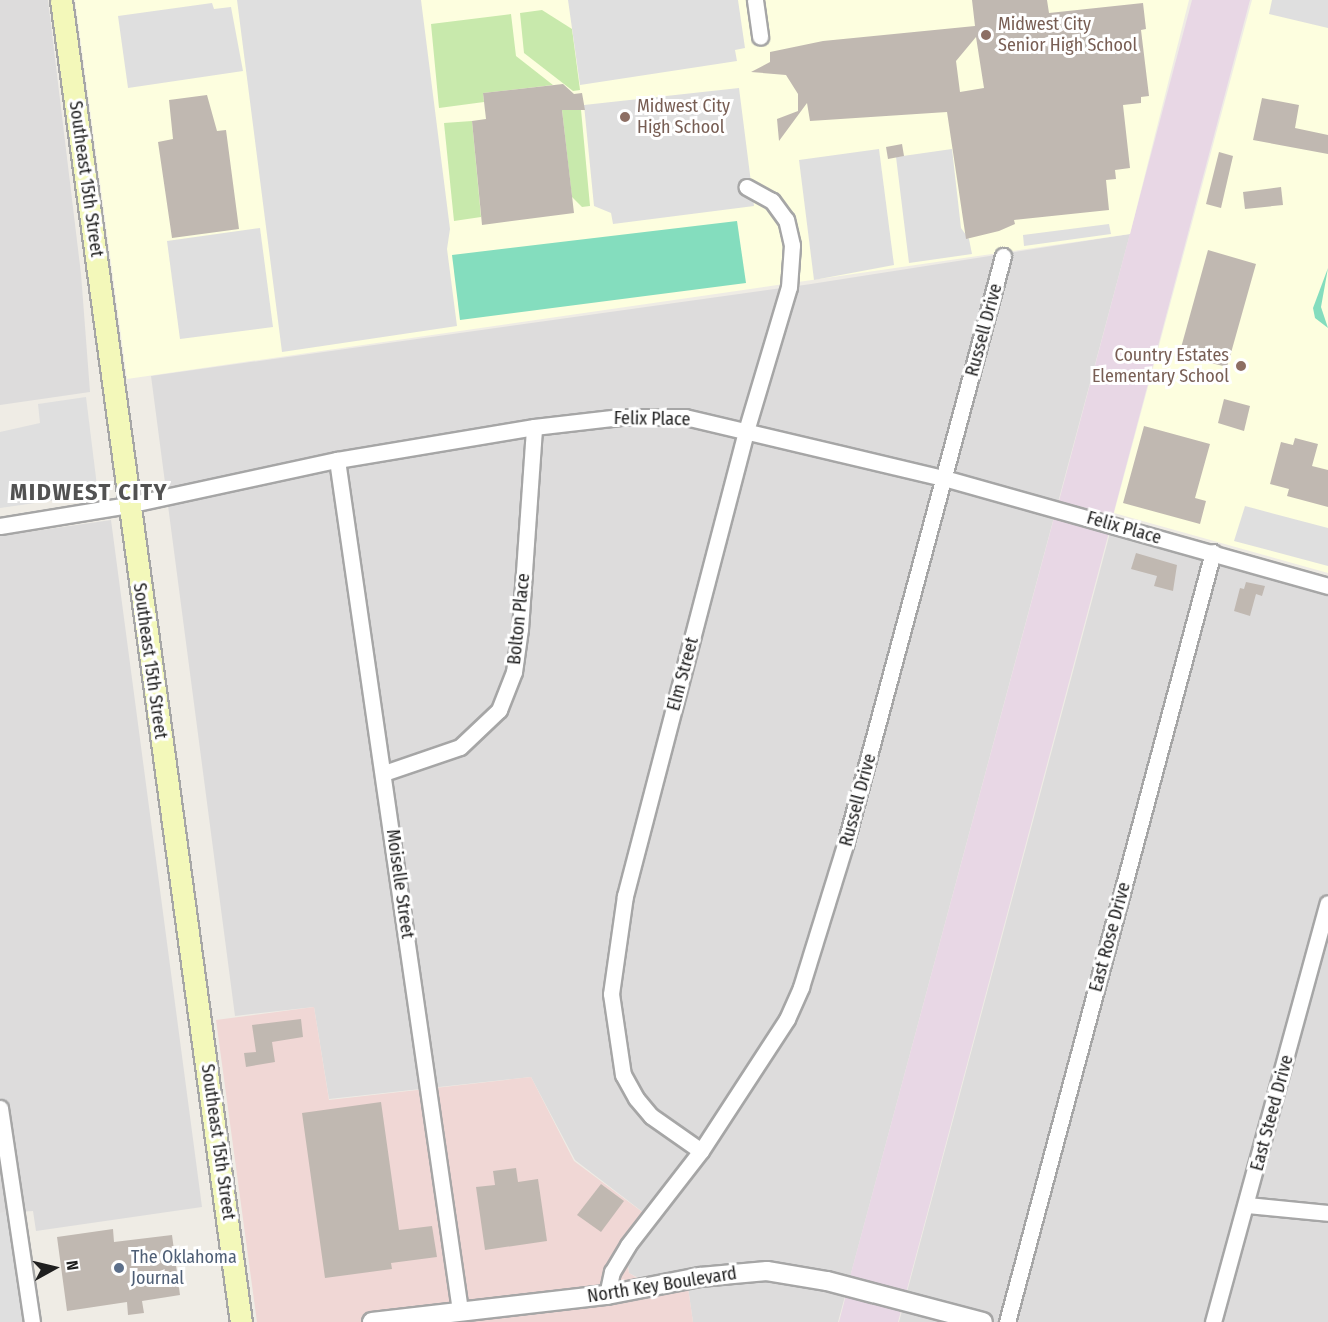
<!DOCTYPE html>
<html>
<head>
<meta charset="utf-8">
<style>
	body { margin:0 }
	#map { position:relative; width:1328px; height:1322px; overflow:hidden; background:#efece5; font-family:"Fira Sans Condensed",sans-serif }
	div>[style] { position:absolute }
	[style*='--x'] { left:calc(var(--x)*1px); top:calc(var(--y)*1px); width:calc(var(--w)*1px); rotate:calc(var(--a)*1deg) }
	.residential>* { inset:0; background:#dddcdc }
	.commercial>* { inset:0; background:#f0d7d5 }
	.industrial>* { inset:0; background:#e8d7e5 }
	.education>* { inset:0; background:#fdfedf }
	.grass>* { inset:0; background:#c8e9ac }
	.pitch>* { inset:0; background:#84ddbe }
	.parking>* { inset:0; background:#dfdfdf }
	.building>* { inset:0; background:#c0b8b1 }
	.roads { filter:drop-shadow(2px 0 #a6a6a6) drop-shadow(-2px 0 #a6a6a6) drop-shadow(0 2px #a6a6a6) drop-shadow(0 -2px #a6a6a6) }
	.minor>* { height:15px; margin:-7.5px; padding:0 7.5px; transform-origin:7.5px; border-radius:7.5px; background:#fff }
	.tertiary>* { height:18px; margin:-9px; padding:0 9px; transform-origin:9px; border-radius:9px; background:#fff }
	.secondary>* { height:21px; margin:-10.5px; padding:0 10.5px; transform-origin:10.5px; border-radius:10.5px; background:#f3f8ba }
	.dots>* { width:16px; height:16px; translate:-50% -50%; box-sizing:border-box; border:3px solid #fff; border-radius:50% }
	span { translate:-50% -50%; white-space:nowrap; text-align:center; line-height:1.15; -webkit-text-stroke:6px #fff; paint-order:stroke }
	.education-label { font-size:18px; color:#785e54 }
	.left { translate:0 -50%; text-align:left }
	.right { translate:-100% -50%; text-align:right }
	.street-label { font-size:18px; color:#1f1f1f }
	.service-label { font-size:18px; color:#4e5e75 }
	.district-label { font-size:24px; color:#525252; font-weight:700; letter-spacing:1.5px }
	.north { position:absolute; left:24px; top:1238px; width:60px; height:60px; -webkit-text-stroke:4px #fff; paint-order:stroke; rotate:82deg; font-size:16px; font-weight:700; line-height:24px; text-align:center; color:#1f1f1f }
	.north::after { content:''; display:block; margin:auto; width:21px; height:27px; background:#1f1f1f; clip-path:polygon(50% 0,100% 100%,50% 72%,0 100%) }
</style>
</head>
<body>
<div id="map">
	<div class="residential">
		<div style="clip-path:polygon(0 0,48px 0,81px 274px,90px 392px,0 405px)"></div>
		<div style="clip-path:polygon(1130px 234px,838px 1322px,693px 1322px,686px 1274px,642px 1280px,629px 1273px,627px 1258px,657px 1223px,575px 1160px,531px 1077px,329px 1099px,314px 1007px,235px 1016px,151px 376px,811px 284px)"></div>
		<div style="clip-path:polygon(111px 520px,202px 1207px,36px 1231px,33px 1211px,0 1213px,0 536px)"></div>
		<div style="clip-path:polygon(1110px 533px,1328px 594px,1328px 1322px,899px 1322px)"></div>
	</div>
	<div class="commercial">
		<div style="clip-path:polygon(314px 1007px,329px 1100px,531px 1077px,574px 1161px,657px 1223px,626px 1258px,629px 1273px,642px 1281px,686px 1274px,693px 1322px,257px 1322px,216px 1020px)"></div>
	</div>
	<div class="industrial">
		<div style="clip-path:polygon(1192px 0,1250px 0,1113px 515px,1059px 501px)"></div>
		<div style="clip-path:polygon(1054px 518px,1109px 532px,906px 1293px,850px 1277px)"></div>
		<div style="clip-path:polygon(846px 1295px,901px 1311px,898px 1322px,839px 1322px)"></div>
	</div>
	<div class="education">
		<div style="clip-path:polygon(75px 0,1189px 0,1130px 234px,127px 379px)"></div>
		<div style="clip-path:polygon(1252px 0,1328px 0,1328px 573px,1114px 513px)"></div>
	</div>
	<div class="grass">
		<div style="clip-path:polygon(542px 10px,572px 29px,580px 90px,573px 91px,524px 53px,520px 13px)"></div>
		<div style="clip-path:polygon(511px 14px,516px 56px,553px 85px,483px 93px,484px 102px,439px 108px,431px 24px)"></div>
		<div style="clip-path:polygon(562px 110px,581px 110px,590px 206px,582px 207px,572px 197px)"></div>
		<div style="clip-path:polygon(472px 121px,481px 217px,454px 221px,444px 123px)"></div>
	</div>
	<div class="pitch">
		<div style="clip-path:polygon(737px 221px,746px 283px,460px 320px,452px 255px)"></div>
		<div style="clip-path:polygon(1328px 268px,1321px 307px,1328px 328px,1315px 318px,1313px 308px)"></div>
	</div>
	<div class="parking">
		<div style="clip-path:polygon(237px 0,421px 0,450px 229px,447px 249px,457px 326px,282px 352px)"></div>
		<div style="clip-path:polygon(568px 0,738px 0,745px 48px,735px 50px,737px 61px,580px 85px)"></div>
		<div style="clip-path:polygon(1272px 0,1328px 0,1328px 28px,1269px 14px)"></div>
		<div style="clip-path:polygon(212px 3px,214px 9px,231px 7px,243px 71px,128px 88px,118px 16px)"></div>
		<div style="clip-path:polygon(739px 88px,754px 206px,613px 224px,611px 213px,594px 206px,584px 105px)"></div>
		<div style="clip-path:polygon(879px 149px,894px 265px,814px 280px,799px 160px)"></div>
		<div style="clip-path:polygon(952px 149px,961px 228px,969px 239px,972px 254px,909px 263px,896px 157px)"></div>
		<div style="clip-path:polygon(1109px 224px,1111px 234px,1024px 246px,1023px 235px)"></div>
		<div style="clip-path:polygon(260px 228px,273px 327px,180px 339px,167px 241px)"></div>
		<div style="clip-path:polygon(86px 397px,98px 494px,0 508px,0 432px,40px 423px,38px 404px)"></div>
		<div style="clip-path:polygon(1245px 506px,1328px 528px,1328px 566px,1234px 541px)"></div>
		<div style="clip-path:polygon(8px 1212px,24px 1322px,0 1322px,0 1213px)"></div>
	</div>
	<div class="building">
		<div style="clip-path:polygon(evenodd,972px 0,1047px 0,1049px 13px,1143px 3px,1146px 29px,1141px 30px,1149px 96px,1141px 97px,1141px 103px,1123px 105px,1130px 168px,1115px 170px,1116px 179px,1106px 180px,1109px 210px,1014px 220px,1015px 224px,999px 231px,966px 239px,947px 112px,810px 121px,807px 103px,779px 141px,777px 119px,798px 111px,798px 94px,786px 75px,751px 72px,770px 62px,770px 52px,823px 41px,975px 26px,972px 0,976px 37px,984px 88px,960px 92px,956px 61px,976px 37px)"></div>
		<div style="clip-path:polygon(563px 84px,574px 94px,582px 93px,585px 110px,562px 110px,574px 213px,482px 225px,472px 121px,486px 119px,483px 93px)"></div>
		<div style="clip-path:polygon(207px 95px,217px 131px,226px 130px,239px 229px,172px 238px,158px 142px,173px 139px,169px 100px)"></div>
		<div style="clip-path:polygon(1262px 98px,1299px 105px,1295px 128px,1328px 135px,1328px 154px,1253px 140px)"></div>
		<div style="clip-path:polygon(902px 144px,904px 156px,888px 159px,886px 147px)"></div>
		<div style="clip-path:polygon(1219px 152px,1233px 156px,1221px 208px,1206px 204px)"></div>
		<div style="clip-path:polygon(1281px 187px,1283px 205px,1245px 209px,1243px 192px)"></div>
		<div style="clip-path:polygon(1208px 250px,1256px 264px,1227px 367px,1179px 355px)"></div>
		<div style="clip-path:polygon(1224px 399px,1250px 406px,1244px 431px,1218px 423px)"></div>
		<div style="clip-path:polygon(1144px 426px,1210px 444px,1195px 498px,1206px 501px,1200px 524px,1123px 503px)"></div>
		<div style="clip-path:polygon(1295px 438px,1318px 444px,1312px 466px,1328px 470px,1328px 507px,1287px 496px,1289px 489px,1270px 484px,1281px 442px,1293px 445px)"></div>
		<div style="clip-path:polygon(1136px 553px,1177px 565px,1173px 591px,1154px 586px,1157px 576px,1131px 569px)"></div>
		<div style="clip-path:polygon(1246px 582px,1265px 586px,1262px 596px,1256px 594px,1250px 616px,1234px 611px,1240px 588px,1244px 589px)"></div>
		<div style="clip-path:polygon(301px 1019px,303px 1037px,272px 1042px,275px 1062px,246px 1067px,244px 1053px,256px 1052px,252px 1025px)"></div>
		<div style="clip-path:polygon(381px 1102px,399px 1230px,432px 1226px,437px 1257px,391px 1263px,392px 1269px,325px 1278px,302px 1113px)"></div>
		<div style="clip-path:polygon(516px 1168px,518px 1182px,538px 1179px,547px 1241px,485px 1250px,476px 1187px,495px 1185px,493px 1171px)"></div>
		<div style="clip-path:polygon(601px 1184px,624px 1201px,601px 1232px,577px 1215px)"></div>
		<div style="clip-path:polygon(113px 1229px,114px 1242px,172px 1235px,180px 1295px,142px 1301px,144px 1313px,128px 1315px,127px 1302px,67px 1311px,57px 1237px)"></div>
	</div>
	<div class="roads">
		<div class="minor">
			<div style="--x:755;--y:0;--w:37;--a:82"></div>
			<div style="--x:337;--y:460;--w:859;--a:81.77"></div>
			<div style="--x:0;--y:526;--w:130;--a:-9.3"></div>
			<div style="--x:128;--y:505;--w:214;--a:-12.2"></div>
			<div style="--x:337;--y:460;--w:200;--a:-9.5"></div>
			<div style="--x:534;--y:427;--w:87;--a:-6.6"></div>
			<div style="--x:620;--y:417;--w:65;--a:0"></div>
			<div style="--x:685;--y:417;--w:266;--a:13.3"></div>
			<div style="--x:944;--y:478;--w:399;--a:15.7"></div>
			<div style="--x:384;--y:773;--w:80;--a:-18.9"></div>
			<div style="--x:460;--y:747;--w:54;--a:-43.5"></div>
			<div style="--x:499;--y:710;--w:41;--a:-68.5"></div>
			<div style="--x:514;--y:672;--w:43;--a:-82.1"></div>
			<div style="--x:520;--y:629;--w:202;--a:-86"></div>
			<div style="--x:0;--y:1108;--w:216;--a:81.5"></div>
			<div style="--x:701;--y:1151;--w:61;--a:-145"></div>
			<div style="--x:651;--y:1116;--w:23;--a:-130"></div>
			<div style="--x:636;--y:1098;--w:26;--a:-119"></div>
			<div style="--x:623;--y:1075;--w:82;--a:-98.4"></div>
			<div style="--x:611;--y:994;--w:99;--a:-81.9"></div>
			<div style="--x:625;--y:896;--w:480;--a:-75.4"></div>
			<div style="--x:746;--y:431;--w:150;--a:-73.4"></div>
			<div style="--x:789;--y:287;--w:42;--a:-85.9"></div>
			<div style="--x:792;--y:245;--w:26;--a:-103"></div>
			<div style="--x:786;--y:220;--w:24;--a:-126"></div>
			<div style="--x:772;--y:201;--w:29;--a:-151"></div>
			<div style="--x:1247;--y:1205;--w:81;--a:5.6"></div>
			<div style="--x:607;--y:1295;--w:24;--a:-78"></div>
			<div style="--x:612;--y:1272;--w:31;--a:-59"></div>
			<div style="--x:628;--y:1245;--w:119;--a:-52.2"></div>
			<div style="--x:701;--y:1151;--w:158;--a:-56.9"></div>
			<div style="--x:787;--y:1019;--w:35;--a:-66"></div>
			<div style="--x:801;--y:987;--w:149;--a:-72.8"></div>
			<div style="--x:845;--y:845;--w:610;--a:-74.98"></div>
			<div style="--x:1007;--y:1322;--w:797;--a:-75.02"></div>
			<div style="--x:1213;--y:1322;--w:434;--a:-74.7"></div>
		</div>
		<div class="tertiary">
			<div style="--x:372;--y:1322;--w:237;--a:-6.6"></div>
			<div style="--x:607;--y:1295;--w:95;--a:-11"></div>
			<div style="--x:700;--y:1277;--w:67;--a:-5.1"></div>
			<div style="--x:767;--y:1271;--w:61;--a:9.5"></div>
			<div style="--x:827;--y:1281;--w:161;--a:14.7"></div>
		</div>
		<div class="secondary">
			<div style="--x:61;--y:0;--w:1334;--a:82.25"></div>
		</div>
	</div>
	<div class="dots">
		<div style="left:986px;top:35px;background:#8d6e63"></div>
		<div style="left:625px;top:117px;background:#8d6e63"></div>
		<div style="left:1241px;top:366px;background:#8d6e63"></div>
		<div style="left:119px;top:1268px;background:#5c6f8a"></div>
	</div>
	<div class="education-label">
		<span class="left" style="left:998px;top:35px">Midwest City<br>Senior High School</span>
		<span class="left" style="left:637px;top:117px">Midwest City<br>High School</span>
		<span class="right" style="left:1229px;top:366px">Country Estates<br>Elementary School</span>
	</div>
	<div class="street-label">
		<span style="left:86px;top:179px;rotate:82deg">Southeast 15th Street</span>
		<span style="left:984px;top:330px;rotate:-75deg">Russell Drive</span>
		<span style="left:652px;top:419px;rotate:1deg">Felix Place</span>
		<span style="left:1124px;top:528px;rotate:16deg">Felix Place</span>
		<span style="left:519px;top:619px;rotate:-84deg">Bolton Place</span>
		<span style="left:150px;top:661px;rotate:82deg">Southeast 15th Street</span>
		<span style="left:683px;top:674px;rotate:-75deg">Elm Street</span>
		<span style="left:858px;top:800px;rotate:-75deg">Russell Drive</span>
		<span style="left:400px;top:884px;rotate:82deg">Moiselle Street</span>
		<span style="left:1110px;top:937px;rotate:-75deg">East Rose Drive</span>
		<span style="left:1272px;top:1113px;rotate:-75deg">East Steed Drive</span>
		<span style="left:218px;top:1142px;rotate:82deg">Southeast 15th Street</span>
		<span style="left:662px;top:1285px;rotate:-9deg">North Key Boulevard</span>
	</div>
	<div class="service-label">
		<span class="left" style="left:131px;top:1268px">The Oklahoma<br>Journal</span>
	</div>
	<div class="district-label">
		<span style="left:89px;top:493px">MIDWEST CITY</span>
	</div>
	<div class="north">N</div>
</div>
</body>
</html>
